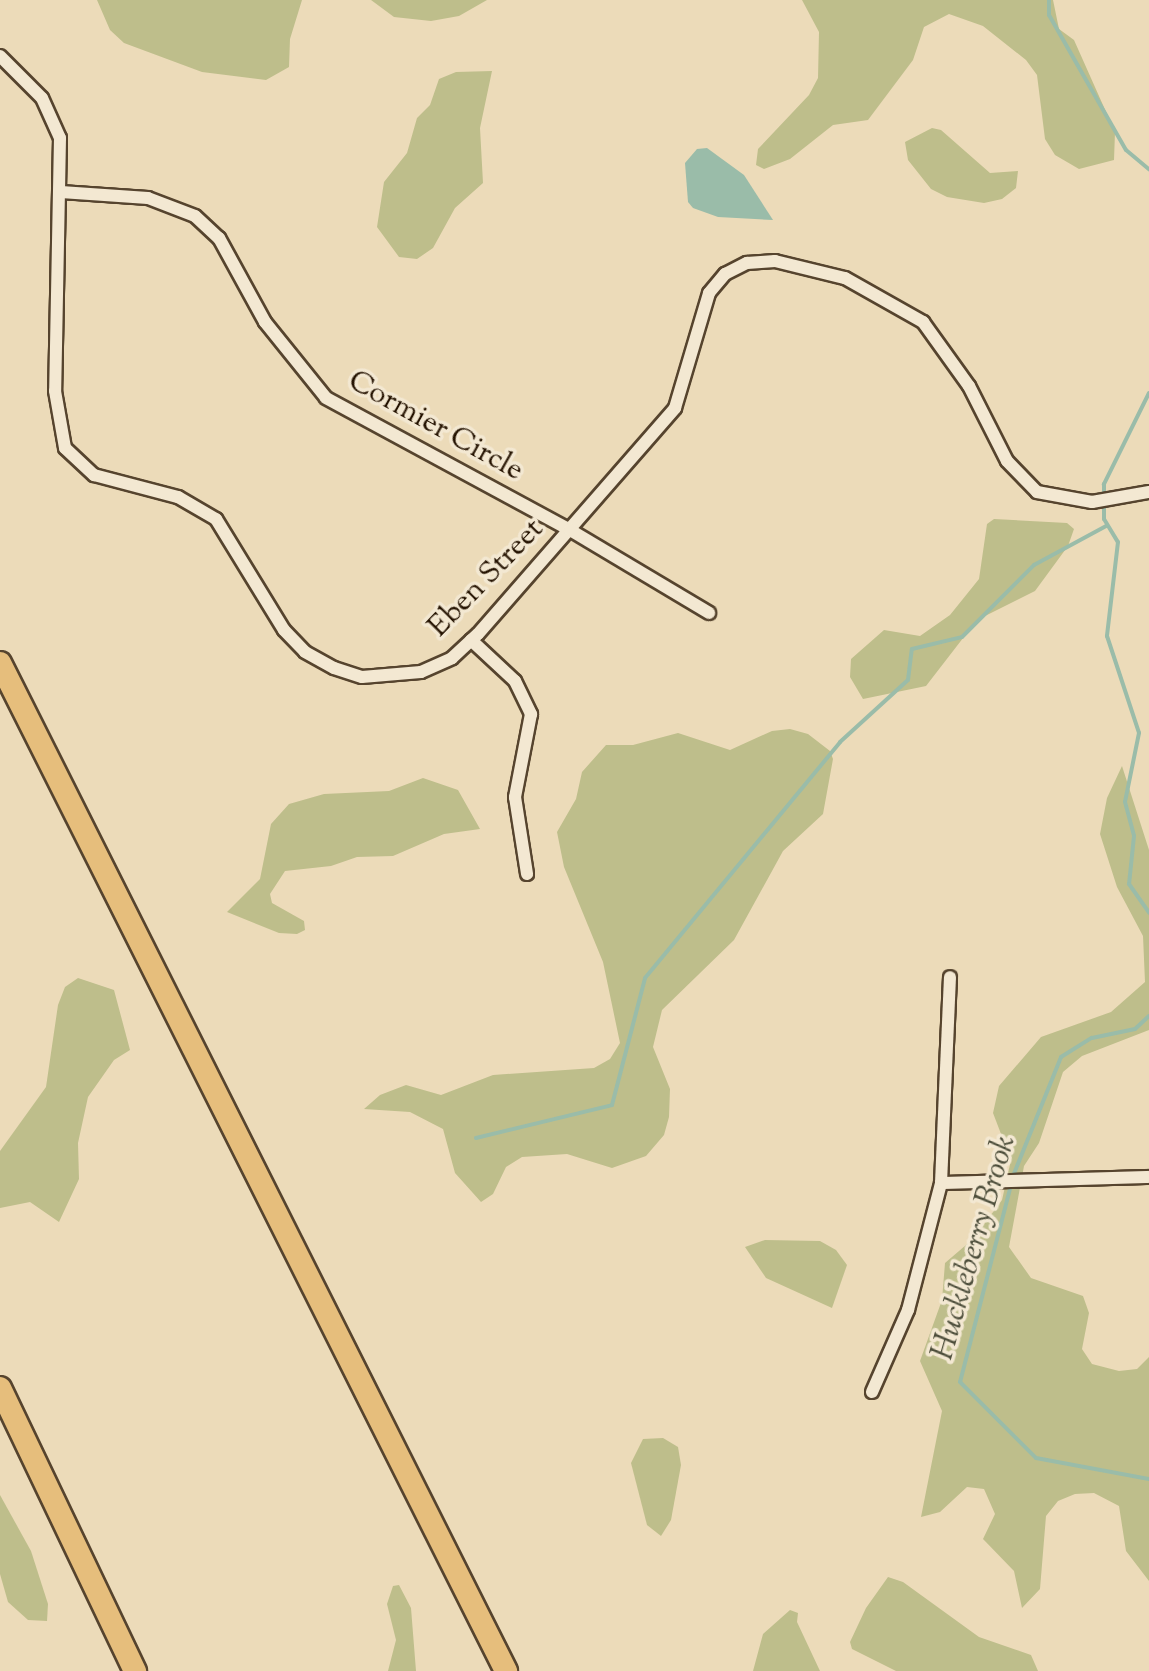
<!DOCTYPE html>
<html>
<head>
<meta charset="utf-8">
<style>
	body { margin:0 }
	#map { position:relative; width:1149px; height:1671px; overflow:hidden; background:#ecdbb9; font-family:"Sorts Mill Goudy",serif }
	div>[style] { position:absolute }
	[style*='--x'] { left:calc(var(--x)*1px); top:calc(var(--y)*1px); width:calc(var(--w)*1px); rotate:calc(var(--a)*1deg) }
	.green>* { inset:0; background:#bebe8b }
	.water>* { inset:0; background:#9abca9 }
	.stream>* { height:4px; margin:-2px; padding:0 2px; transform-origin:2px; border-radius:2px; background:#9abca9 }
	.roads { filter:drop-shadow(2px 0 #56442e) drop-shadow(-2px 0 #56442e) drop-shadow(0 2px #56442e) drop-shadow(0 -2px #56442e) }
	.street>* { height:12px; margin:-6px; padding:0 6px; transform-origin:6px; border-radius:6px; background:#f3e8d2 }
	.highway>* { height:22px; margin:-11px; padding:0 11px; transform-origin:11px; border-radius:11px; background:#e6be7c }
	span { translate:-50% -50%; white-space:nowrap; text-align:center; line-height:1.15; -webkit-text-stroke:7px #f3e8d2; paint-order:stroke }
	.street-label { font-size:30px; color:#241200 }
	.water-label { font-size:32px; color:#4d4e3b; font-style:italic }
</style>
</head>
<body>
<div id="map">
	<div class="green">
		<div style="clip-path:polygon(97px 0,302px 0,290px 39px,289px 67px,266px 80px,202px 72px,124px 43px,110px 30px)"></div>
		<div style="clip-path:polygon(371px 0,487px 0,459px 16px,431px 21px,394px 17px)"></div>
		<div style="clip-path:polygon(802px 0,1053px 0,1059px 29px,1074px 40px,1115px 132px,1114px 160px,1079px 169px,1055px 155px,1045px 139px,1037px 75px,1026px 60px,983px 26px,949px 14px,924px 27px,913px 60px,868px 120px,833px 125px,790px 159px,764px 169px,756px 165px,758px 149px,809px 95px,818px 78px,819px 32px)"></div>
		<div style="clip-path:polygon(492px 71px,480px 128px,483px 183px,455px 208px,433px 248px,417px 259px,399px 257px,377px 227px,384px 182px,407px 153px,417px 118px,430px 105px,439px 79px,456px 72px)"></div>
		<div style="clip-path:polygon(932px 128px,941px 130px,990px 173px,1018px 171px,1016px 188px,1002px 199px,984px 203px,947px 197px,931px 189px,908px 160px,905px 142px)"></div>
		<div style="clip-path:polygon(994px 519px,1067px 523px,1074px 529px,1068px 546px,1035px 591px,977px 620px,926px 686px,863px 699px,850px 677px,851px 659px,884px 630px,920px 636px,950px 615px,979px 579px,987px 524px)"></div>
		<div style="clip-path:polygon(790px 729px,808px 734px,830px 751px,833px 759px,823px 814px,783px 851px,734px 940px,662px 1010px,653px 1047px,670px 1089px,669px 1117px,664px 1135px,646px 1156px,612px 1168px,567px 1154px,522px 1157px,506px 1167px,493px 1194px,481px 1202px,455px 1173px,443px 1129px,410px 1112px,364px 1109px,380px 1095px,406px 1085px,441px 1095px,493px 1075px,594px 1068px,610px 1059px,620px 1043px,603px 962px,564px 867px,557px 832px,576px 799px,582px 772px,606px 745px,633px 745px,678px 733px,730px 750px,772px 731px)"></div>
		<div style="clip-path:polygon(1122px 766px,1149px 850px,1149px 1030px,1082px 1056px,1063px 1072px,1039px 1143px,1024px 1166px,1009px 1247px,1031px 1278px,1083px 1296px,1089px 1313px,1082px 1349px,1092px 1364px,1119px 1371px,1137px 1369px,1149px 1357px,1149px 1581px,1126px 1551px,1119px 1506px,1094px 1493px,1075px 1494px,1058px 1501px,1046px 1516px,1040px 1589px,1022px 1608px,1014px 1571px,983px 1539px,995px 1514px,984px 1489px,967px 1487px,940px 1512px,921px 1517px,942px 1411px,920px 1361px,942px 1300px,945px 1263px,973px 1239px,1002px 1200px,1011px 1160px,993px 1113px,999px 1086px,1041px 1037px,1111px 1012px,1145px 982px,1143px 936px,1117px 887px,1100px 834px,1107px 798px)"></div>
		<div style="clip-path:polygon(423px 778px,458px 790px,480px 829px,444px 834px,393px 856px,357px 857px,331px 866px,285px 871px,270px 894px,272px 903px,304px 921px,305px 930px,297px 934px,279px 933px,227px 912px,260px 879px,271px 824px,289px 804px,324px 794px,389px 791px)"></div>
		<div style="clip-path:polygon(78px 978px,114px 990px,130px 1050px,114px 1060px,88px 1097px,78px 1143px,79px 1179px,59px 1222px,30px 1202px,0 1208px,0 1151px,46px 1087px,58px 1005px,65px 987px)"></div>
		<div style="clip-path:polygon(765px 1240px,820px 1241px,836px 1250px,847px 1265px,832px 1308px,766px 1278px,745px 1247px)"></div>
		<div style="clip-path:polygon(663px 1438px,678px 1447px,681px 1465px,671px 1520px,661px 1536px,647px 1525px,631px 1463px,643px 1439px)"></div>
		<div style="clip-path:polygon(0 1495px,31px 1551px,48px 1604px,47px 1621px,28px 1620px,8px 1602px,0 1574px)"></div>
		<div style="clip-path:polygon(888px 1577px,903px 1582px,979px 1637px,1031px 1655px,1038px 1671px,896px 1671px,852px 1649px,850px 1642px,866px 1608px)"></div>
		<div style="clip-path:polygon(399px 1585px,411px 1608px,416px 1671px,388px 1671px,396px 1640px,387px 1604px,393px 1586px)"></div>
		<div style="clip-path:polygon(790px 1610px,798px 1613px,797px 1622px,820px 1671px,753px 1671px,763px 1634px)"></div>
	</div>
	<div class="water">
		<div style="clip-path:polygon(707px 148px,744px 175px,773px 220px,718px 217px,693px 208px,688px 202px,685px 163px,697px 149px)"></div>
	</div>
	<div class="stream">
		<div style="--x:1049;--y:0;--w:15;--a:90"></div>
		<div style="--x:1049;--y:15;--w:155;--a:60.3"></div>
		<div style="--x:1126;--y:150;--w:30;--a:40"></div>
		<div style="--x:1149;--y:393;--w:102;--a:116.3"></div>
		<div style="--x:1104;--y:484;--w:35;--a:90"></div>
		<div style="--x:1104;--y:519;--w:27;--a:59"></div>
		<div style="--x:1118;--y:542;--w:95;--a:96.7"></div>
		<div style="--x:1107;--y:636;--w:102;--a:71.7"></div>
		<div style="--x:1139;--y:733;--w:70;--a:101.5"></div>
		<div style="--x:1125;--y:802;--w:35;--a:75"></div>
		<div style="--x:1134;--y:836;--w:48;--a:95.9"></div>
		<div style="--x:1129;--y:884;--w:35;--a:55"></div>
		<div style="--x:476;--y:1138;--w:140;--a:-13.6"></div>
		<div style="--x:612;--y:1105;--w:131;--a:-75.4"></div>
		<div style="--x:645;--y:978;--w:306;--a:-50.4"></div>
		<div style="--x:840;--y:742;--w:92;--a:-42.4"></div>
		<div style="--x:908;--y:680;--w:31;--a:-83"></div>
		<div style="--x:912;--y:649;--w:51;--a:-13.5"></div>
		<div style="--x:962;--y:637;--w:102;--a:-45"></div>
		<div style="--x:1034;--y:565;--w:82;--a:-28.4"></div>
		<div style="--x:1013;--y:1176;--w:128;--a:-68"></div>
		<div style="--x:1061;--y:1057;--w:36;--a:-32"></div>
		<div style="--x:1092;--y:1038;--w:44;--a:-11.8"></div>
		<div style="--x:1135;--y:1029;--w:19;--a:-43"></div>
		<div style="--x:1011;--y:1185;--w:203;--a:104.5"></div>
		<div style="--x:960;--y:1382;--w:107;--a:45"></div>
		<div style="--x:1036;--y:1458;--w:115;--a:10.5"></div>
	</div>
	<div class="roads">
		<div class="street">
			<div style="--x:0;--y:56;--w:59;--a:45"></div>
			<div style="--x:42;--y:98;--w:44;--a:65.8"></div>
			<div style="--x:60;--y:138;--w:253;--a:91.1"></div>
			<div style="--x:55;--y:391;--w:58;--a:80"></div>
			<div style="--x:65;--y:448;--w:40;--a:43"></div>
			<div style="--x:94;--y:475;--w:87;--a:14.7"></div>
			<div style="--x:178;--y:497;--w:44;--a:30.1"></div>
			<div style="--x:216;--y:519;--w:130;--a:58.5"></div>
			<div style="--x:284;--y:630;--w:30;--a:46"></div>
			<div style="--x:305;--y:652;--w:33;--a:29"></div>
			<div style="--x:334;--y:668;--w:29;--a:18"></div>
			<div style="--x:362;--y:677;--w:59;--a:-4.8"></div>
			<div style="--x:421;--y:672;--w:34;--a:-24"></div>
			<div style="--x:452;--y:658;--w:35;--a:-43"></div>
			<div style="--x:478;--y:634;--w:300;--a:-48.9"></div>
			<div style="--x:675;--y:408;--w:120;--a:-73.5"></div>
			<div style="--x:709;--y:293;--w:25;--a:-50"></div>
			<div style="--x:725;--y:274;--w:25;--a:-27"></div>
			<div style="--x:747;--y:263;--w:28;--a:-4"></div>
			<div style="--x:775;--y:261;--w:72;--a:13.7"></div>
			<div style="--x:845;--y:278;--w:90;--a:29.4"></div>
			<div style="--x:923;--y:322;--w:79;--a:54.3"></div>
			<div style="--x:969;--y:386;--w:84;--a:63.1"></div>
			<div style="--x:1007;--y:461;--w:43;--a:45.9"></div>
			<div style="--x:1037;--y:492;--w:56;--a:10.3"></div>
			<div style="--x:1092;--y:502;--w:58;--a:-10"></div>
			<div style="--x:61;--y:192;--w:87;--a:3.9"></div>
			<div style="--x:148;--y:198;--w:50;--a:21"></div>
			<div style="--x:195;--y:216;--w:33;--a:43"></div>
			<div style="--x:219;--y:238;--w:96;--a:61.3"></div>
			<div style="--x:265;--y:322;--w:97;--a:51.2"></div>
			<div style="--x:326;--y:398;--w:277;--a:28.4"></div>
			<div style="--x:570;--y:530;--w:162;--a:30.8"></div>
			<div style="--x:471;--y:640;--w:60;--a:43"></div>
			<div style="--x:515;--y:681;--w:37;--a:64"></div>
			<div style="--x:531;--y:714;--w:85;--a:100.9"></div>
			<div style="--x:515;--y:797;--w:78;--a:81.1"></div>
			<div style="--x:941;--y:1183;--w:208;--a:-1.7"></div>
			<div style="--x:872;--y:1392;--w:90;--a:-66.3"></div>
			<div style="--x:908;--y:1310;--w:131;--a:-75.4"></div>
			<div style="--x:941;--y:1183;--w:206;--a:-87.5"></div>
		</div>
		<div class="highway">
			<div style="--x:0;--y:663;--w:1128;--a:63.34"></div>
			<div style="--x:0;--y:1388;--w:314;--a:64.5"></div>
		</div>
	</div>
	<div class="street-label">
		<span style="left:435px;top:427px;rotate:29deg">Cormier Circle</span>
		<span style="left:487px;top:579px;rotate:-46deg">Eben Street</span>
	</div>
	<div class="water-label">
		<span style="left:975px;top:1248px;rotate:-74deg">Huckleberry Brook</span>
	</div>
</div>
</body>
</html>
